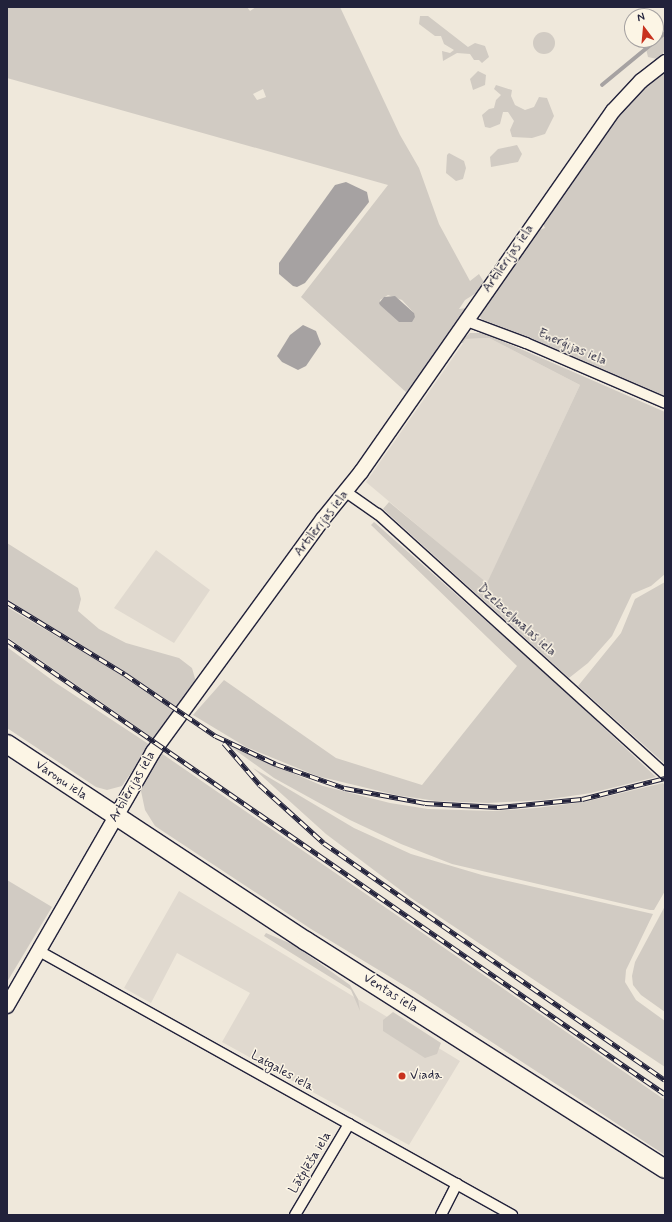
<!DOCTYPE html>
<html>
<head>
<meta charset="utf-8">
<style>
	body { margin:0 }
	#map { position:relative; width:672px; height:1222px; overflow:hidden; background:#efe8db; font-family:Mynerve,sans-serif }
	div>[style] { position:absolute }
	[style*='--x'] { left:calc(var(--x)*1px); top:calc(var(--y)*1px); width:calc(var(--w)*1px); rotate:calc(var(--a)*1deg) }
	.built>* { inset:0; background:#e0d9cf }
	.green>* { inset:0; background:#d1cbc3 }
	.round { border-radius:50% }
	.water>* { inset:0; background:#a6a2a2 }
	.stream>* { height:3.5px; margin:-1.75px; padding:0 1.75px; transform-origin:1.75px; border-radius:1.75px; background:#a6a2a2 }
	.roads { filter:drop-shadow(1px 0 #22223b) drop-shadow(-1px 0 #22223b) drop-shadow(0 1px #22223b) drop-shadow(0 -1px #22223b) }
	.street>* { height:10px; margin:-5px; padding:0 5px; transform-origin:5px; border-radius:5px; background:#fcf5e5 }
	.secondary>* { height:14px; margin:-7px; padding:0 7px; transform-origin:7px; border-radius:7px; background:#fcf5e5 }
	.highway>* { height:18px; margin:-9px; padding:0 9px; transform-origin:9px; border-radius:9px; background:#fcf5e5 }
	.rail>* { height:4.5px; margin-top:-2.25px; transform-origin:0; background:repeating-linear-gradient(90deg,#fcf5e5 0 9px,#22223b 0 18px); box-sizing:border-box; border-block:1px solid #22223b }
	.dots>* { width:11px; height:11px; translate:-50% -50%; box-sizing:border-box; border:2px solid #fcf5e5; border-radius:50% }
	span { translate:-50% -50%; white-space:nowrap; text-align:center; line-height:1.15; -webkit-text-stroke:3px #fcf5e5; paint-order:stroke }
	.street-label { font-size:13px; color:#22223b }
	.poi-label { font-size:13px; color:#22223b }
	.left { translate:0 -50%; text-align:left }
	.frame { position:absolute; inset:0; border:8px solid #22223b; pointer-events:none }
	.north { position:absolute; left:624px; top:8px; width:40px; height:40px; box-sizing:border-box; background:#fcf5e5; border:1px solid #a5a1a1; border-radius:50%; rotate:344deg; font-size:11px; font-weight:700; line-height:16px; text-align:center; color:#22223b }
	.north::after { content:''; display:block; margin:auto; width:14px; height:18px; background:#c8321e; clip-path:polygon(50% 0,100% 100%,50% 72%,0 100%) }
</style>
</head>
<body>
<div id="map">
	<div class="built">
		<div style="clip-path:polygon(489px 338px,580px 385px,487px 584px,366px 482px,466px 339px)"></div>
		<div style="clip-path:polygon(156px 550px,210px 590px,174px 643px,114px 608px)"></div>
		<div style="clip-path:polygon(179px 891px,460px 1061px,409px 1145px,222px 1042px,250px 993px,177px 953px,151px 1003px,124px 988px)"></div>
	</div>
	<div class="green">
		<div style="clip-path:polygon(evenodd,13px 7px,247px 7px,250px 11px,256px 7px,340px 7px,400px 135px,419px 168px,439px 224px,470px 281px,479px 274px,485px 284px,481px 290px,465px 300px,459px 309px,467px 308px,407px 393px,301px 297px,388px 185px,7px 78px,7px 8px,13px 7px,263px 89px,266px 97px,257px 100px,253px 94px,263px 89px,13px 7px,388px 295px,402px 300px,414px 313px,380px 305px,380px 300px,388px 295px)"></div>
		<div style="clip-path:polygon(420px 16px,428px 16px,468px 47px,475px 43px,485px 46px,489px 57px,482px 63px,479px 60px,474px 60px,470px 54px,457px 53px,443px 61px,442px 51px,450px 53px,454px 50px,444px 44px,441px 36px,435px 36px,419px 24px)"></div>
		<div class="round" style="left:533px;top:32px;width:22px;height:22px"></div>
		<div style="clip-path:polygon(665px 33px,665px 49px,662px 56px,657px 59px,648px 57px,646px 49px)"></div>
		<div style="clip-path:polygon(665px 67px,665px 398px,483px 321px,480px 317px,480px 312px,537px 231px,545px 228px,542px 222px,625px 104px)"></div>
		<div style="clip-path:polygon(478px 71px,486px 75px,485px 85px,473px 90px,470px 79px)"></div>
		<div style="clip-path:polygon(496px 85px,512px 90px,511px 96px,515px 105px,525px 110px,534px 107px,539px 97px,547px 98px,554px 116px,545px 134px,532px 138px,512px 137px,510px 130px,514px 121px,508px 112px,503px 112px,500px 124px,490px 128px,485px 127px,482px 115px,489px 109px,494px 108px,496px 100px,501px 95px,494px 89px)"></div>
		<div style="clip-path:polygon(517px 145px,522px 154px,518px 162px,491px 167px,490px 157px,498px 149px)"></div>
		<div style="clip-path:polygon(449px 153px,464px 161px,466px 168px,463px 179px,456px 181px,446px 173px,447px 155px)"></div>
		<div style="clip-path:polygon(470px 333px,481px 333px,493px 337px,665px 412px,665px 574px,651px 586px,632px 594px,612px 636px,588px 663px,569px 678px,383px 509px,389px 502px,487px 583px,580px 385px,489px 338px,466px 339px,463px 343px,458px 343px)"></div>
		<div style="clip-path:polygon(374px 522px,553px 680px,656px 777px,591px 793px,544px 800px,488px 803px,436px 801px,396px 795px,317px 776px,246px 747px,193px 715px,224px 680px,336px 758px,422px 785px,517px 666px,371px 525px)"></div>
		<div style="clip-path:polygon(7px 543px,78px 588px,81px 599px,78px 611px,99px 629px,126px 643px,179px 658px,192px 668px,196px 682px,178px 708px,7px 599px)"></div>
		<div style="clip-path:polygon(665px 582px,665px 764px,578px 686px,621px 633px,635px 599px)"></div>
		<div style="clip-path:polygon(7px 607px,112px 669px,174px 711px,157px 736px,153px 738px,7px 637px)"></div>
		<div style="clip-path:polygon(7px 647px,56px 683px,150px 745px,122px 786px,107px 790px,96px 787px,7px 728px)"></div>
		<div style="clip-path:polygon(231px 747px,323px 786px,390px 803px,428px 809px,493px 811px,536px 808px,584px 802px,663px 783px,665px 786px,665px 891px,654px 910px,650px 910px,452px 864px,401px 844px,350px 820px,274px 778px)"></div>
		<div style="clip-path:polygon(161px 753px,665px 1100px,665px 1155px,415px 992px,311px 929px,155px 826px,145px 810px,141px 791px,142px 783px)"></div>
		<div style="clip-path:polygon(253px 768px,354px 828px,411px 854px,482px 875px,653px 914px,626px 970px,625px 982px,636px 1000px,665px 1021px,665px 1067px,411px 898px,326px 834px)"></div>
		<div style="clip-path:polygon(7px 880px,52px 907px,7px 982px)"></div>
		<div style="clip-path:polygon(665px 906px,665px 1012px,641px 995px,633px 985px,632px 976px,635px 962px)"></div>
		<div style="clip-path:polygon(266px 933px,294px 945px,350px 985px,358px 999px,360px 1011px,351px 990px,264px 936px)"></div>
		<div style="clip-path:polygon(393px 1012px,441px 1043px,437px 1054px,425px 1058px,383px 1031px,383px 1020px)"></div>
	</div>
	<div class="water">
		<div style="clip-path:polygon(346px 182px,367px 192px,369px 202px,305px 283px,297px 287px,293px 286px,279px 274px,279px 263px,335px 185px)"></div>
		<div style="clip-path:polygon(395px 296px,414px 313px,415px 317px,412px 322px,399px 322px,380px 305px,379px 303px,384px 297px)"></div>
		<div style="clip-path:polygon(303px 325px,316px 331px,321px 344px,306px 366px,298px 370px,282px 362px,277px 356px,290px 335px)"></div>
	</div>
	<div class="stream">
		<div style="--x:602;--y:85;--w:82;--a:-39.5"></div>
	</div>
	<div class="roads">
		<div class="street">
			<div style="--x:467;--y:321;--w:63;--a:20.4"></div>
			<div style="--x:526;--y:343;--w:151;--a:23.3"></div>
			<div style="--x:346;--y:492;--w:39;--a:35"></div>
			<div style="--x:378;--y:514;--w:387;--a:42.2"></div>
			<div style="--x:39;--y:951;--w:542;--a:29.17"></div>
			<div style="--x:295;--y:1215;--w:106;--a:-59.3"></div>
			<div style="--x:441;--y:1215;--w:35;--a:-63"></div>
		</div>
		<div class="secondary">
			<div style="--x:7;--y:1006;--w:293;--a:-60.1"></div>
			<div style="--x:153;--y:752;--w:288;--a:-53.9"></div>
			<div style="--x:323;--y:519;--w:60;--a:-51"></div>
			<div style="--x:361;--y:472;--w:440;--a:-55.1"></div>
			<div style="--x:613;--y:111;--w:41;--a:-47"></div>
			<div style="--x:641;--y:81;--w:31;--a:-38"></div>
		</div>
		<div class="highway">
			<div style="--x:7;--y:744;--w:358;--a:33.4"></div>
			<div style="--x:306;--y:941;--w:425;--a:32.4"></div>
		</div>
	</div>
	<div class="rail">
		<div style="--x:7;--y:602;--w:138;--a:31.4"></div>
		<div style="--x:125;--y:674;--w:110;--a:34.3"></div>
		<div style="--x:216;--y:736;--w:66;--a:25"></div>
		<div style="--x:276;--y:764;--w:73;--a:19.2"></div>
		<div style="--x:345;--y:788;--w:81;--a:10.6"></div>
		<div style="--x:425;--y:803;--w:74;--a:3.1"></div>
		<div style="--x:499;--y:807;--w:83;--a:-5.5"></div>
		<div style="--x:582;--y:799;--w:86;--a:-14.2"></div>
		<div style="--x:7;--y:640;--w:799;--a:34.6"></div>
		<div style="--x:224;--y:743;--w:55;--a:49.4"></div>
		<div style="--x:260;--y:785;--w:86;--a:42.2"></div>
		<div style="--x:324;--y:843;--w:415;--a:34.8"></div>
	</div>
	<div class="dots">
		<div style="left:402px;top:1076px;background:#c8321e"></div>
	</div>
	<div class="street-label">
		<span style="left:509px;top:259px;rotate:-55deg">Artilērijas iela</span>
		<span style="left:572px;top:348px;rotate:24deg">Enerģijas iela</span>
		<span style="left:322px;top:524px;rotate:-52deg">Artilērijas iela</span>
		<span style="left:516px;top:621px;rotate:42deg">Dzelzceļmalas iela</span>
		<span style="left:61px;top:781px;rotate:34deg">Varoņu iela</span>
		<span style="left:133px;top:787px;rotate:-60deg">Artilērijas iela</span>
		<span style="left:390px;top:994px;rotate:32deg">Ventas iela</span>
		<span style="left:282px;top:1072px;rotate:29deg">Latgales iela</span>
		<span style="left:311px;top:1163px;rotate:-59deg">Lāčplēša iela</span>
	</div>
	<div class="poi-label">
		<span class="left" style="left:410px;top:1076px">Viada</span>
	</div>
	<div class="frame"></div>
	<div class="north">N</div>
</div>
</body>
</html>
